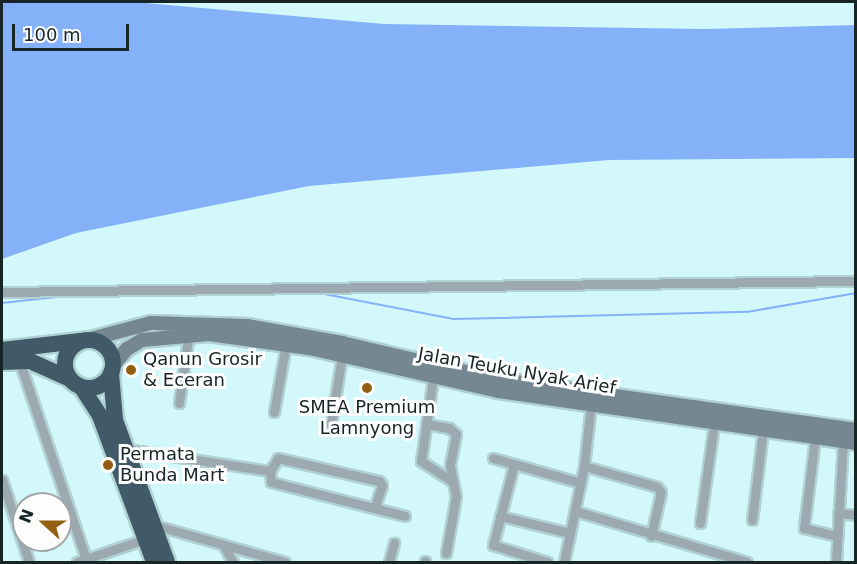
<!DOCTYPE html>
<html>
<head>
<meta charset="utf-8">
<style>
	body { margin:0 }
	#map { position:relative; width:857px; height:564px; overflow:hidden; background:#d3f8fc; font-family:"DejaVu Sans",sans-serif }
	div>[style] { position:absolute }
	[style*='--x'] { left:calc(var(--x)*1px); top:calc(var(--y)*1px); width:calc(var(--w)*1px); rotate:calc(var(--a)*1deg) }
	.water>* { inset:0; background:#85b1f9 }
	.stream>* { height:2px; margin:-1px; padding:0 1px; transform-origin:1px; border-radius:1px; background:#85b1f9 }
	.roads { filter:drop-shadow(2px 0 #b1d2d5) drop-shadow(-2px 0 #b1d2d5) drop-shadow(0 2px #b1d2d5) drop-shadow(0 -2px #b1d2d5) }
	.street>* { height:9px; margin:-4.5px; padding:0 4.5px; transform-origin:4.5px; border-radius:4.5px; background:#9da9b0 }
	.secondary>* { height:14px; margin:-7px; padding:0 7px; transform-origin:7px; border-radius:7px; background:#758791 }
	.highway>* { height:16px; margin:-8px; padding:0 8px; transform-origin:8px; border-radius:8px; background:#405a67 }
	.highway>.ring { margin:-8px; padding:0; box-sizing:content-box; background:none; border:16px solid #405a67; border-radius:50% }
	.dots>* { width:16px; height:16px; translate:-50% -50%; box-sizing:border-box; border:3px solid #fdfdfd; border-radius:50% }
	span { translate:-50% -50%; white-space:nowrap; text-align:center; line-height:1.15; -webkit-text-stroke:6px #fdfdfd; paint-order:stroke }
	.poi-label { font-size:18px; color:#172526 }
	.left { translate:0 -50%; text-align:left }
	.street-label { font-size:18px; color:#172526 }
	.frame { position:absolute; inset:0; border:3px solid #172526; pointer-events:none }
	.north { position:absolute; left:12px; top:492px; width:60px; height:60px; box-sizing:border-box; background:#fdfdfd; border:2px solid #a1a7a7; border-radius:50%; rotate:291deg; font-size:16px; font-weight:700; line-height:24px; text-align:center; color:#172526 }
	.north::after { content:''; display:block; margin:auto; width:21px; height:27px; background:#936013; clip-path:polygon(50% 0,100% 100%,50% 72%,0 100%) }
	.scale { position:absolute; left:12px; top:24px; width:117px; height:27px; box-sizing:border-box; border:3px solid #172526; border-top:0; padding-left:8px; font-size:18px; line-height:21px; white-space:nowrap; color:#172526; -webkit-text-stroke:4px #fdfdfd; paint-order:stroke }
</style>
</head>
<body>
<div id="map">
	<div class="water">
		<div style="clip-path:polygon(2px 2px,134px 2px,384px 24px,704px 29px,855px 25px,855px 158px,609px 160px,309px 186px,76px 233px,2px 259px)"></div>
	</div>
	<div class="stream">
		<div style="--x:2;--y:303;--w:55;--a:-6.2"></div>
		<div style="--x:57;--y:297;--w:262;--a:-0.9"></div>
		<div style="--x:319;--y:293;--w:137;--a:10.9"></div>
		<div style="--x:454;--y:319;--w:293;--a:-1.4"></div>
		<div style="--x:747;--y:312;--w:111;--a:-9.9"></div>
	</div>
	<div class="roads">
		<div class="street">
			<div style="--x:2;--y:292;--w:854;--a:-0.74"></div>
			<div style="--x:19;--y:360;--w:213;--a:71.4"></div>
			<div style="--x:433;--y:378;--w:84;--a:98.2"></div>
			<div style="--x:421;--y:461;--w:38;--a:33"></div>
			<div style="--x:179;--y:403;--w:71;--a:-81.9"></div>
			<div style="--x:274;--y:412;--w:69;--a:-80"></div>
			<div style="--x:331;--y:424;--w:70;--a:-80.9"></div>
			<div style="--x:426;--y:424;--w:23;--a:10"></div>
			<div style="--x:449;--y:428;--w:9;--a:41"></div>
			<div style="--x:456;--y:434;--w:33;--a:101"></div>
			<div style="--x:450;--y:466;--w:31;--a:79"></div>
			<div style="--x:456;--y:496;--w:58;--a:100"></div>
			<div style="--x:815;--y:438;--w:91;--a:97"></div>
			<div style="--x:804;--y:528;--w:34;--a:14"></div>
			<div style="--x:126;--y:449;--w:146;--a:8.7"></div>
			<div style="--x:270;--y:471;--w:11;--a:85"></div>
			<div style="--x:271;--y:482;--w:138;--a:14.2"></div>
			<div style="--x:493;--y:458;--w:91;--a:15.9"></div>
			<div style="--x:514;--y:464;--w:84;--a:104.5"></div>
			<div style="--x:493;--y:545;--w:57;--a:17.5"></div>
			<div style="--x:584;--y:466;--w:76;--a:16"></div>
			<div style="--x:657;--y:487;--w:6;--a:51"></div>
			<div style="--x:661;--y:492;--w:45;--a:102.8"></div>
			<div style="--x:270;--y:471;--w:15;--a:-58"></div>
			<div style="--x:278;--y:458;--w:104;--a:12.8"></div>
			<div style="--x:379;--y:481;--w:5;--a:53"></div>
			<div style="--x:382;--y:485;--w:23;--a:108"></div>
			<div style="--x:2;--y:480;--w:86;--a:71.8"></div>
			<div style="--x:575;--y:511;--w:179;--a:16.5"></div>
			<div style="--x:838;--y:513;--w:18;--a:6"></div>
			<div style="--x:500;--y:516;--w:72;--a:13.7"></div>
			<div style="--x:752;--y:520;--w:90;--a:-83"></div>
			<div style="--x:700;--y:523;--w:99;--a:-81.9"></div>
			<div style="--x:154;--y:525;--w:136;--a:15.8"></div>
			<div style="--x:224;--y:546;--w:18;--a:61"></div>
			<div style="--x:77;--y:562;--w:72;--a:-18.7"></div>
			<div style="--x:389;--y:562;--w:20;--a:-75"></div>
			<div style="--x:425;--y:562;--w:1;--a:-90"></div>
			<div style="--x:564;--y:562;--w:98;--a:-78.2"></div>
			<div style="--x:584;--y:466;--w:61;--a:-83.5"></div>
			<div style="--x:836;--y:562;--w:120;--a:-86.7"></div>
		</div>
		<div class="secondary">
			<div style="--x:87;--y:340;--w:66;--a:-14.9"></div>
			<div style="--x:151;--y:323;--w:96;--a:1.8"></div>
			<div style="--x:247;--y:326;--w:97;--a:10.1"></div>
			<div style="--x:342;--y:343;--w:163;--a:13.1"></div>
			<div style="--x:501;--y:380;--w:359;--a:8"></div>
			<div style="--x:113;--y:366;--w:22;--a:-51"></div>
			<div style="--x:127;--y:349;--w:17;--a:-31"></div>
			<div style="--x:142;--y:340;--w:67;--a:-5.1"></div>
			<div style="--x:209;--y:334;--w:106;--a:8.1"></div>
			<div style="--x:314;--y:349;--w:190;--a:12.8"></div>
			<div style="--x:499;--y:391;--w:361;--a:8.3"></div>
		</div>
		<div class="highway">
			<div class="ring" style="left:65px;top:340px;width:32px;height:32px"></div>
			<div style="--x:2;--y:350;--w:79;--a:-6.6"></div>
			<div style="--x:2;--y:362;--w:28;--a:-2"></div>
			<div style="--x:30;--y:361;--w:44;--a:24.2"></div>
			<div style="--x:111;--y:373;--w:47;--a:85.1"></div>
			<div style="--x:115;--y:420;--w:151;--a:69.9"></div>
			<div style="--x:82;--y:388;--w:33;--a:57"></div>
			<div style="--x:100;--y:416;--w:156;--a:69.7"></div>
		</div>
	</div>
	<div class="dots">
		<div style="left:131px;top:370px;background:#936013"></div>
		<div style="left:367px;top:388px;background:#936013"></div>
		<div style="left:108px;top:465px;background:#936013"></div>
	</div>
	<div class="poi-label">
		<span class="left" style="left:143px;top:370px">Qanun Grosir<br>&amp; Eceran</span>
		<span style="left:367px;top:418px">SMEA Premium<br>Lamnyong</span>
		<span class="left" style="left:120px;top:465px">Permata<br>Bunda Mart</span>
	</div>
	<div class="street-label">
		<span style="left:517px;top:371px;rotate:10deg">Jalan Teuku Nyak Arief</span>
	</div>
	<div class="frame"></div>
	<div class="north">N</div>
	<div class="scale">100 m</div>
</div>
</body>
</html>
